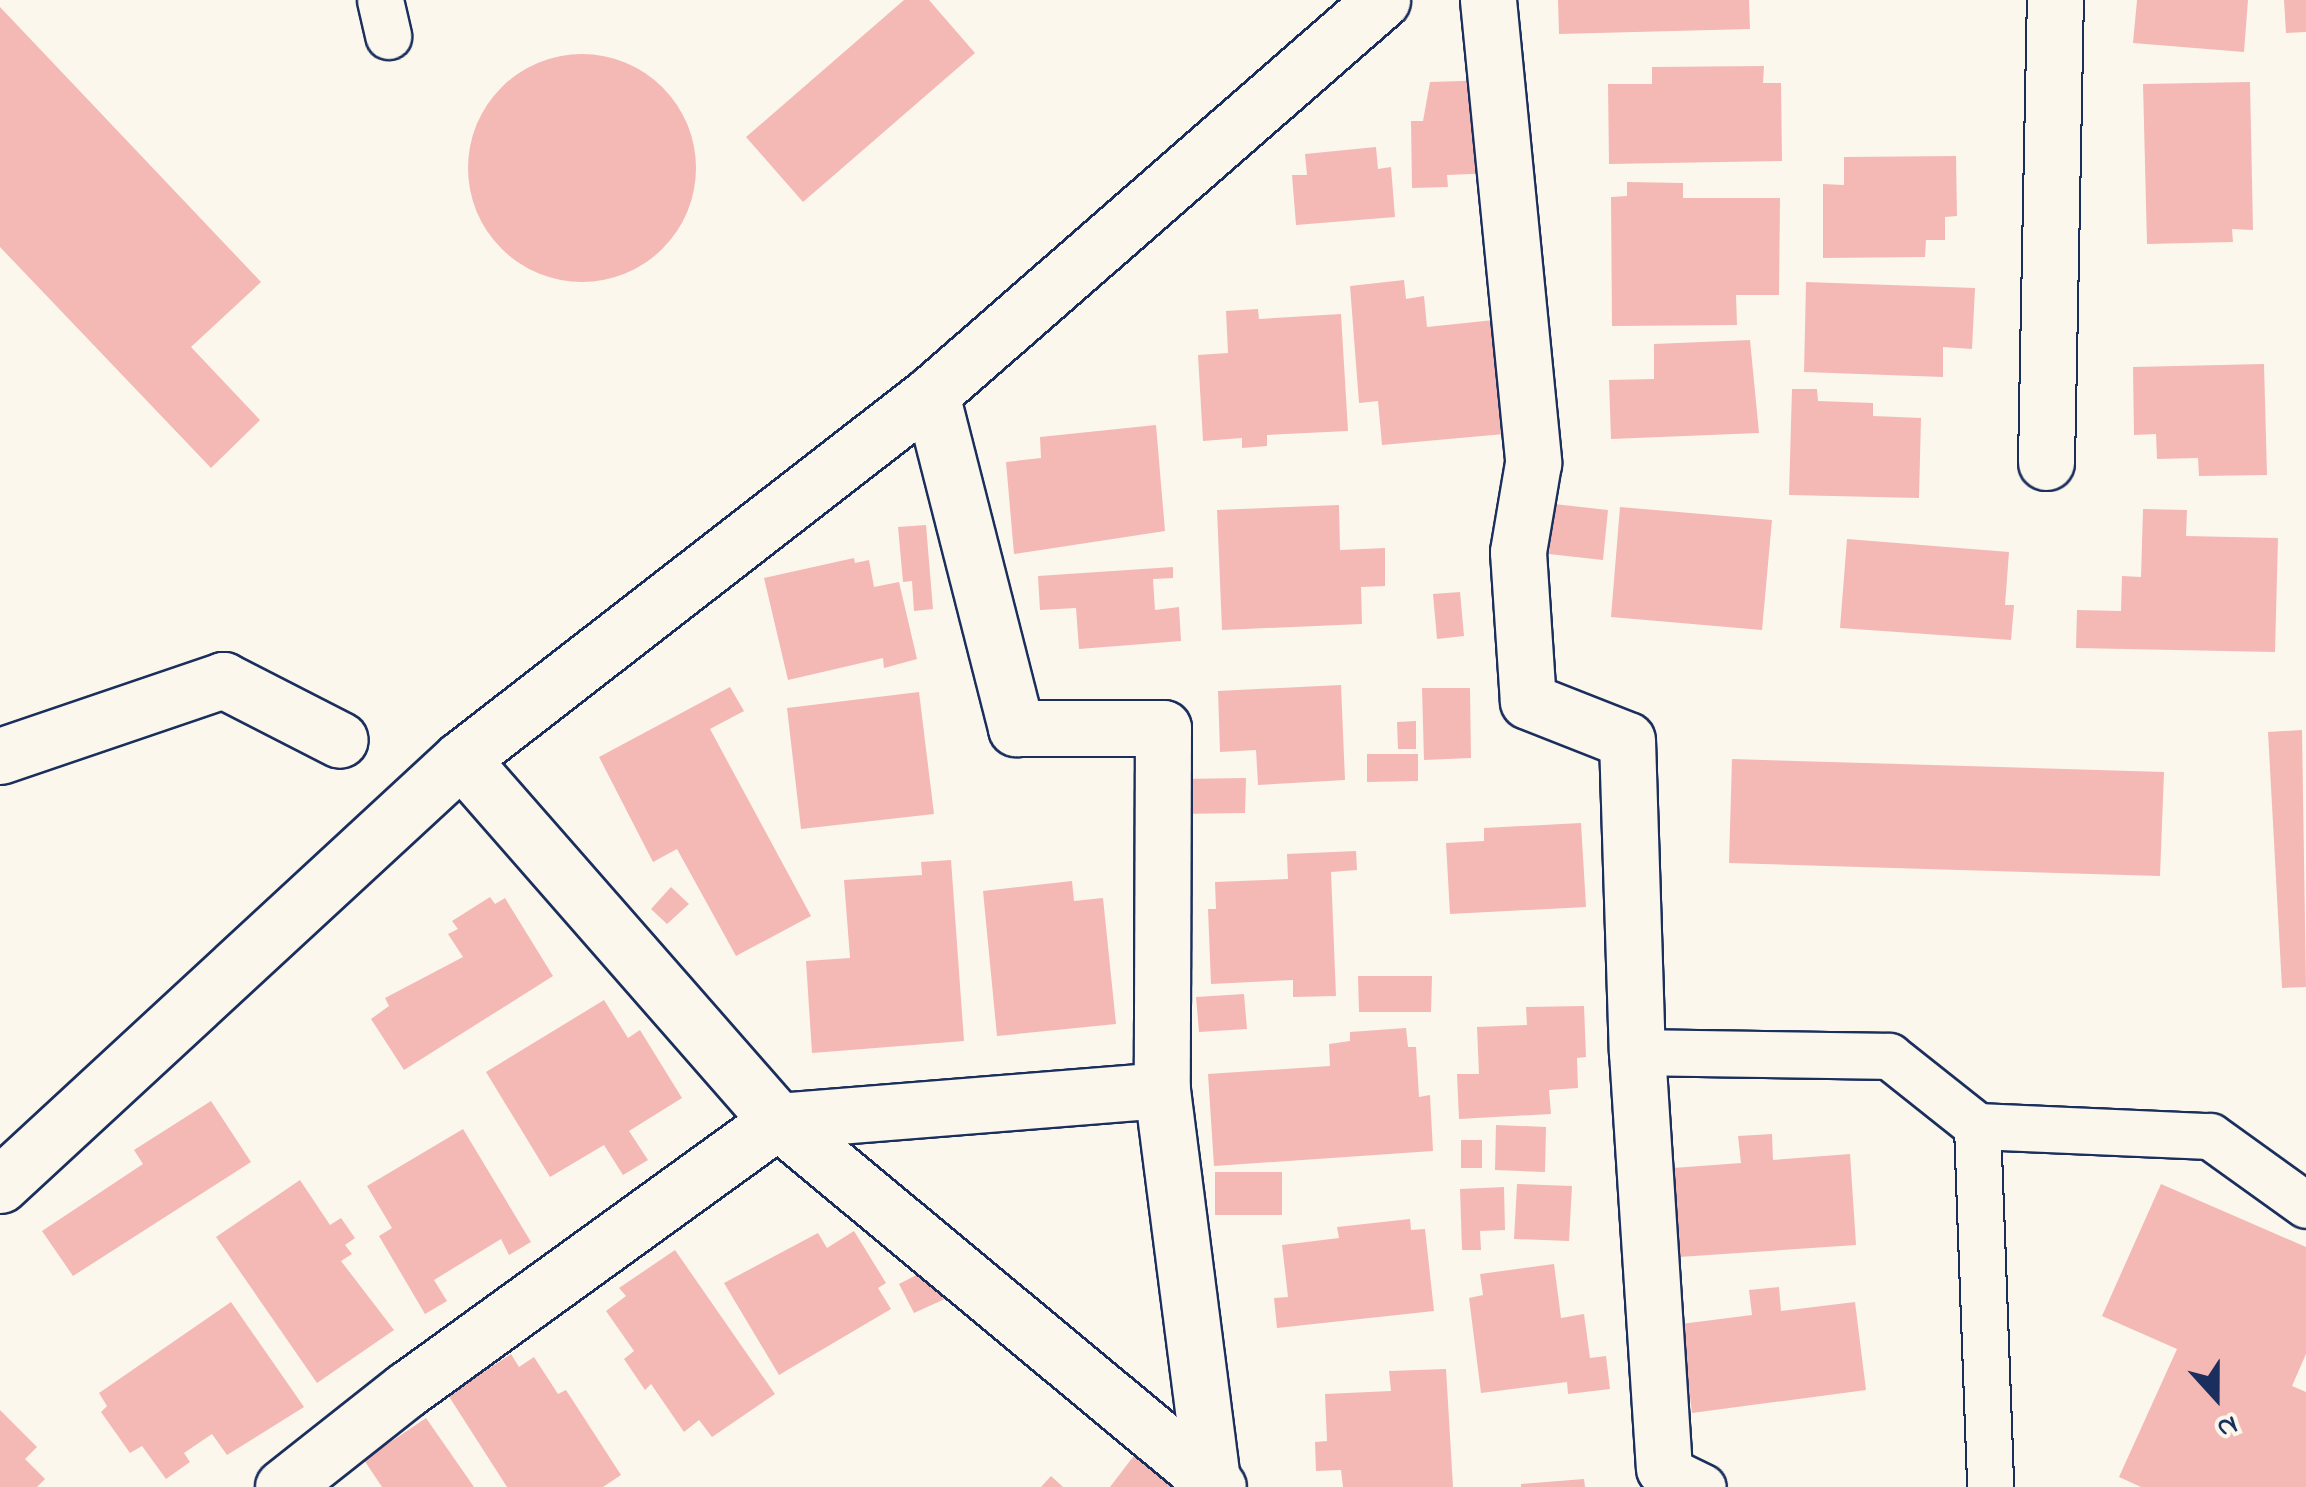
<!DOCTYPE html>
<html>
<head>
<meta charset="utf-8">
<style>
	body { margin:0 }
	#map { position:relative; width:2306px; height:1487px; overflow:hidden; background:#fbf7ec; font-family:"Indie Flower",sans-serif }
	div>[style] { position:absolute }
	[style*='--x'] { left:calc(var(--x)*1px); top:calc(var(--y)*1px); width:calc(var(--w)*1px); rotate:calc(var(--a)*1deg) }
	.building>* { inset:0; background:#f4b9b5 }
	.round { border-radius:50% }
	.roads { filter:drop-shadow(2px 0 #1b2f5e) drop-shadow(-2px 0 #1b2f5e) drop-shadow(0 2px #1b2f5e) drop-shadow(0 -2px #1b2f5e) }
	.lane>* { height:45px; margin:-22.5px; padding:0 22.5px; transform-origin:22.5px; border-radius:22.5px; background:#fbf7ec }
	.street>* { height:55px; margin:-27.5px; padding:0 27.5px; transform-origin:27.5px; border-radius:27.5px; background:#fbf7ec }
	span { translate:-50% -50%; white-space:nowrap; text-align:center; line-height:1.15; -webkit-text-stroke:9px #fbf7ec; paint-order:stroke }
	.north { position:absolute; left:2166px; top:1347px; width:100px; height:100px; -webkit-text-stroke:8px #fbf7ec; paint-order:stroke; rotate:159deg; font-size:28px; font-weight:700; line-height:40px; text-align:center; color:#1b2f5e }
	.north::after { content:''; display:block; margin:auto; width:35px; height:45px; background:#1b2f5e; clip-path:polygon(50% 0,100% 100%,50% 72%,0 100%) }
</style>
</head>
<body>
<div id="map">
	<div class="building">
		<div style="clip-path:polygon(904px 0,929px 0,975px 53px,803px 202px,746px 137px)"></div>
		<div style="clip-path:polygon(1558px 0,1749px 0,1750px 29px,1559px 34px)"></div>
		<div style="clip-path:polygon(2137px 0,2248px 0,2244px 52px,2133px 43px)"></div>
		<div style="clip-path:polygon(2284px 0,2306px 0,2306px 32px,2286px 33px)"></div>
		<div style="clip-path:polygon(0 7px,261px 282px,191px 347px,260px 420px,211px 468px,0 247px)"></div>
		<div class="round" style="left:468px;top:54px;width:228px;height:228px"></div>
		<div style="clip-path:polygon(1764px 66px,1763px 83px,1781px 83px,1782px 161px,1609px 164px,1608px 84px,1652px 84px,1652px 67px)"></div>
		<div style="clip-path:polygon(1493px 80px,1495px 173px,1447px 175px,1448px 187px,1412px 188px,1411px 121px,1423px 121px,1430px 82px)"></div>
		<div style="clip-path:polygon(2250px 82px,2253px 230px,2232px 229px,2233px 242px,2147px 244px,2143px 84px)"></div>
		<div style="clip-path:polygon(1376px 147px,1378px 169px,1391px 167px,1395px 217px,1296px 225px,1292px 175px,1307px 175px,1305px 154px)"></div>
		<div style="clip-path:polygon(1956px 156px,1957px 216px,1945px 217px,1945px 240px,1926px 240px,1925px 257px,1823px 258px,1823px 184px,1844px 185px,1844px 157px)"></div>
		<div style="clip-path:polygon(1627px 182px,1683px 183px,1683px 198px,1780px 198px,1779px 295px,1736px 295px,1737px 325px,1612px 326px,1611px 197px,1627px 196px)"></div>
		<div style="clip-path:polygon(1404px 280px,1406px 299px,1424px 296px,1427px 327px,1494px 320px,1504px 434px,1382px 445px,1378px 401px,1359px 403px,1350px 286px)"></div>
		<div style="clip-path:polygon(1806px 282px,1975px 288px,1972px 349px,1943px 347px,1943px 377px,1804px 372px)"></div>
		<div style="clip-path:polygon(1258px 309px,1259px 319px,1341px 314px,1348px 431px,1267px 435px,1267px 446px,1242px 448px,1242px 438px,1203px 441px,1198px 355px,1228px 353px,1226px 311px)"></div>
		<div style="clip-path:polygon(1750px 340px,1759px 433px,1611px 439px,1609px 380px,1654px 379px,1654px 344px)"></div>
		<div style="clip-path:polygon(2264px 364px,2267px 475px,2199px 476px,2198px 458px,2157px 459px,2156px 434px,2134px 435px,2133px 367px)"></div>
		<div style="clip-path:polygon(1792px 389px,1817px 389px,1818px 401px,1873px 403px,1873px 416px,1921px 418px,1919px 498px,1789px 495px)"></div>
		<div style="clip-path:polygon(1156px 425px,1165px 531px,1014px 554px,1006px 462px,1041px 458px,1040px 437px)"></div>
		<div style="clip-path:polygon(1554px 504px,1608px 510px,1603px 560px,1549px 554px)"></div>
		<div style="clip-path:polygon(1339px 505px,1340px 550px,1385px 548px,1385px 586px,1361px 587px,1362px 624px,1222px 630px,1217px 510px)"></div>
		<div style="clip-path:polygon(1620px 507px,1772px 520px,1762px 630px,1611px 617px)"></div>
		<div style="clip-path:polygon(2143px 509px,2187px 510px,2186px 536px,2278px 538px,2275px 652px,2076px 648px,2077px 610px,2121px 611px,2122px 576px,2141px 577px)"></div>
		<div style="clip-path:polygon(926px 525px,933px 609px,914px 611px,912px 581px,903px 582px,898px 527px)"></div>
		<div style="clip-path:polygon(1847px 539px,2009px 552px,2005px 605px,2014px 605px,2011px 640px,1840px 628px)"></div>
		<div style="clip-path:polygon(854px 558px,855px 563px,869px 560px,874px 587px,899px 582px,917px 659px,884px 668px,883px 658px,788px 680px,764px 578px)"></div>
		<div style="clip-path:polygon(1173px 567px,1173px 578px,1153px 579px,1155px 610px,1179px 607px,1181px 641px,1079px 649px,1076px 608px,1040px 610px,1038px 576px)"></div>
		<div style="clip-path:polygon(1460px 592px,1464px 636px,1437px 639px,1433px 594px)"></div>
		<div style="clip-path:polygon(1341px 685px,1345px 780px,1258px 785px,1256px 750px,1220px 752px,1218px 691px)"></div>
		<div style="clip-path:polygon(730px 687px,744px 711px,710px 729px,811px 916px,736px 956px,677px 849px,653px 862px,599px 757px)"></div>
		<div style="clip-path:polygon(1422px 688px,1470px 688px,1471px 758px,1424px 760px)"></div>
		<div style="clip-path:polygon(919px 692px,934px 814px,801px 829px,787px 708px)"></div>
		<div style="clip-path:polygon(1416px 721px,1416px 749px,1398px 749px,1397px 722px)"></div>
		<div style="clip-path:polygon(2302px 730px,2306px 987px,2282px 988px,2268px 732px)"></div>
		<div style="clip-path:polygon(1367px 754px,1418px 754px,1418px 781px,1367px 782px)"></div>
		<div style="clip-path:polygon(1732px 759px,2164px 772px,2160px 876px,1729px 863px)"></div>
		<div style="clip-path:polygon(1246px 778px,1245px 813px,1178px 814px,1178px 779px)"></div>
		<div style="clip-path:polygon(1581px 823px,1586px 907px,1450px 914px,1446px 843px,1484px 841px,1484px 828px)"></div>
		<div style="clip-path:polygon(1356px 851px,1357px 870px,1331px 872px,1336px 996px,1293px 997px,1293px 980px,1211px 984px,1208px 909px,1216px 909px,1215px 882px,1288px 879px,1287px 854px)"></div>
		<div style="clip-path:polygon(951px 860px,964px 1041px,812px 1053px,806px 961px,850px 958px,844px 880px,922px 875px,921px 862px)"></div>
		<div style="clip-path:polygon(1072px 881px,1074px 901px,1103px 898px,1116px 1024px,997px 1036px,983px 891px)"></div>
		<div style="clip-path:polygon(671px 887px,689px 904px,667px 924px,651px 909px)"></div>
		<div style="clip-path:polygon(490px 897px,495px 904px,505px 898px,553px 976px,404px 1070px,371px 1019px,389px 1006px,385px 998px,463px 957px,448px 934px,458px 929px,452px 921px)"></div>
		<div style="clip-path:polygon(1358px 976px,1432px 976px,1431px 1012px,1359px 1012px)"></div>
		<div style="clip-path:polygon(1244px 994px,1247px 1029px,1199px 1032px,1196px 997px)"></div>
		<div style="clip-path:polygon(604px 1000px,628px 1038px,640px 1030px,682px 1098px,629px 1131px,648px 1160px,623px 1175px,604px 1145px,550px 1177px,486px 1072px)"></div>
		<div style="clip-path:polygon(1584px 1006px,1586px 1057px,1577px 1058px,1578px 1088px,1549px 1090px,1551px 1114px,1459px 1119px,1457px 1074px,1479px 1074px,1477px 1027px,1527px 1025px,1526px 1007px)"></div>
		<div style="clip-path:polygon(1406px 1028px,1408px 1047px,1416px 1047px,1419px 1097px,1430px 1095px,1433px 1151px,1214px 1166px,1208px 1074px,1330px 1066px,1329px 1044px,1350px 1041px,1350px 1032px)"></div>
		<div style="clip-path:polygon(211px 1101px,251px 1162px,73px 1276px,42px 1231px,143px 1164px,134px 1150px)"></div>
		<div style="clip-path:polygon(1496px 1125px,1546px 1127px,1545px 1172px,1495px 1170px)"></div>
		<div style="clip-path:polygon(463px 1129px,531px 1242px,509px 1255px,501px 1239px,434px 1280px,447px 1301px,425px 1314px,379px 1236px,392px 1228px,367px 1186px)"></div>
		<div style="clip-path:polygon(1772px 1134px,1773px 1160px,1850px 1154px,1856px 1245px,1679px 1257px,1673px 1168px,1741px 1163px,1738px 1136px)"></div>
		<div style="clip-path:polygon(1461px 1140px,1482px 1140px,1482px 1168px,1461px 1168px)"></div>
		<div style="clip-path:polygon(1215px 1172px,1282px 1172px,1282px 1215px,1215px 1215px)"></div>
		<div style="clip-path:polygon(300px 1180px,330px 1225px,341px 1218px,355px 1238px,345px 1245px,352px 1254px,341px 1261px,394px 1330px,317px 1383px,216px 1237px)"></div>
		<div style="clip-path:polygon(1517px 1184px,1572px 1186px,1569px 1241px,1514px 1239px)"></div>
		<div style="clip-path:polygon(2161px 1184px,2306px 1247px,2306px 1354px,2292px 1386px,2306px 1392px,2306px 1487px,2141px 1487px,2119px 1477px,2177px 1349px,2102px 1316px)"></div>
		<div style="clip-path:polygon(1504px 1187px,1505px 1230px,1480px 1231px,1481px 1250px,1462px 1250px,1460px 1189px)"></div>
		<div style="clip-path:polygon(1410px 1219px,1411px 1230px,1425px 1229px,1434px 1311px,1277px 1328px,1274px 1298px,1288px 1297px,1282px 1245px,1339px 1238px,1337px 1227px)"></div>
		<div style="clip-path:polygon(854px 1231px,886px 1283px,878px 1288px,891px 1309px,779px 1375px,724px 1283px,818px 1233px,827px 1248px)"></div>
		<div style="clip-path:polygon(675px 1250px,775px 1394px,712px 1437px,699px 1420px,684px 1432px,651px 1384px,645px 1390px,624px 1359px,634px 1351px,606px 1311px,626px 1296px,619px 1288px)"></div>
		<div style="clip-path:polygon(1554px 1264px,1561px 1318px,1584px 1314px,1590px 1358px,1606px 1356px,1610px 1389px,1568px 1394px,1567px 1382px,1481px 1393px,1469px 1298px,1483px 1295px,1480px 1274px)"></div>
		<div style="clip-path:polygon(932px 1267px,947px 1298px,914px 1313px,899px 1284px)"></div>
		<div style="clip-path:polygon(1779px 1287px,1781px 1311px,1855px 1302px,1866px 1390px,1692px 1413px,1681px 1324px,1752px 1315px,1749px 1290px)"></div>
		<div style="clip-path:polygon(231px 1302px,304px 1407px,227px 1455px,212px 1434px,184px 1453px,190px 1462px,166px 1479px,142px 1446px,130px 1453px,101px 1412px,107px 1406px,99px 1393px)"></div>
		<div style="clip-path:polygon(511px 1354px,519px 1367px,534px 1357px,558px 1394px,566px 1390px,621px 1475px,603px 1487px,507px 1487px,448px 1395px)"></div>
		<div style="clip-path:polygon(1446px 1369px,1453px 1487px,1343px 1487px,1341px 1470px,1316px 1471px,1315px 1442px,1327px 1441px,1325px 1394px,1391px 1391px,1389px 1371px)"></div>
		<div style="clip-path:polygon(0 1410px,37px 1447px,25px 1459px,45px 1479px,37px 1487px,0 1487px)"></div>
		<div style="clip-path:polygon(426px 1418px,474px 1487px,382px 1487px,364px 1460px)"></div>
		<div style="clip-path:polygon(1136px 1453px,1181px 1487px,1110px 1487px)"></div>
		<div style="clip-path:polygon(1051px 1476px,1063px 1487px,1041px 1487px)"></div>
		<div style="clip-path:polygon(1584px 1479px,1585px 1487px,1521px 1487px,1521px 1484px)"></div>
	</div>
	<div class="roads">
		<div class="lane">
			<div style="--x:380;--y:0;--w:37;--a:77"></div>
			<div style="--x:1637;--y:1052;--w:252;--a:0.9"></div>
			<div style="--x:1889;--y:1056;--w:112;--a:38.5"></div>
			<div style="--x:1977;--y:1126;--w:233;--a:2.5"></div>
			<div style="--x:2210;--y:1136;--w:118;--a:35.7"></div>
			<div style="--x:1977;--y:1126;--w:361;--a:87.9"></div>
			<div style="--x:1664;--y:1468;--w:43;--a:26"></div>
		</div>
		<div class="street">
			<div style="--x:1488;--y:0;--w:465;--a:84.4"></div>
			<div style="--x:1533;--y:463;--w:90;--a:99.6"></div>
			<div style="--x:1518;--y:552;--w:149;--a:86.2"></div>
			<div style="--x:1528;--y:701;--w:106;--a:21.5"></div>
			<div style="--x:1627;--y:740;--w:312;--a:88.2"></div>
			<div style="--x:1637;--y:1052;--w:417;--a:86.3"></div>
			<div style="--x:931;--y:394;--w:345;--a:75.7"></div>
			<div style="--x:1016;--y:728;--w:147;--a:0"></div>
			<div style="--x:1163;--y:728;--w:362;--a:90.2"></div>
			<div style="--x:1162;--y:1090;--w:395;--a:82.7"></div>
			<div style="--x:2046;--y:462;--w:462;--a:-88.9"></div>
			<div style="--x:0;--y:756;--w:236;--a:-18.8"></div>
			<div style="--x:223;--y:680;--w:131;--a:27.1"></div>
			<div style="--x:461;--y:759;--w:481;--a:48.8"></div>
			<div style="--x:778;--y:1121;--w:572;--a:39.75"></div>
			<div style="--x:0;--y:1185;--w:628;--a:-42.74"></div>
			<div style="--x:461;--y:759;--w:595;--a:-37.83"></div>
			<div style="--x:931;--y:394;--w:599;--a:-41.14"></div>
			<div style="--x:283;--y:1487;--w:157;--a:-38.3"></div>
			<div style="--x:406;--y:1390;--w:459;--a:-35.9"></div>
			<div style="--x:778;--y:1121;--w:385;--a:-4.6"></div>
		</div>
	</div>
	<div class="north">N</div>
</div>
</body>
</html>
